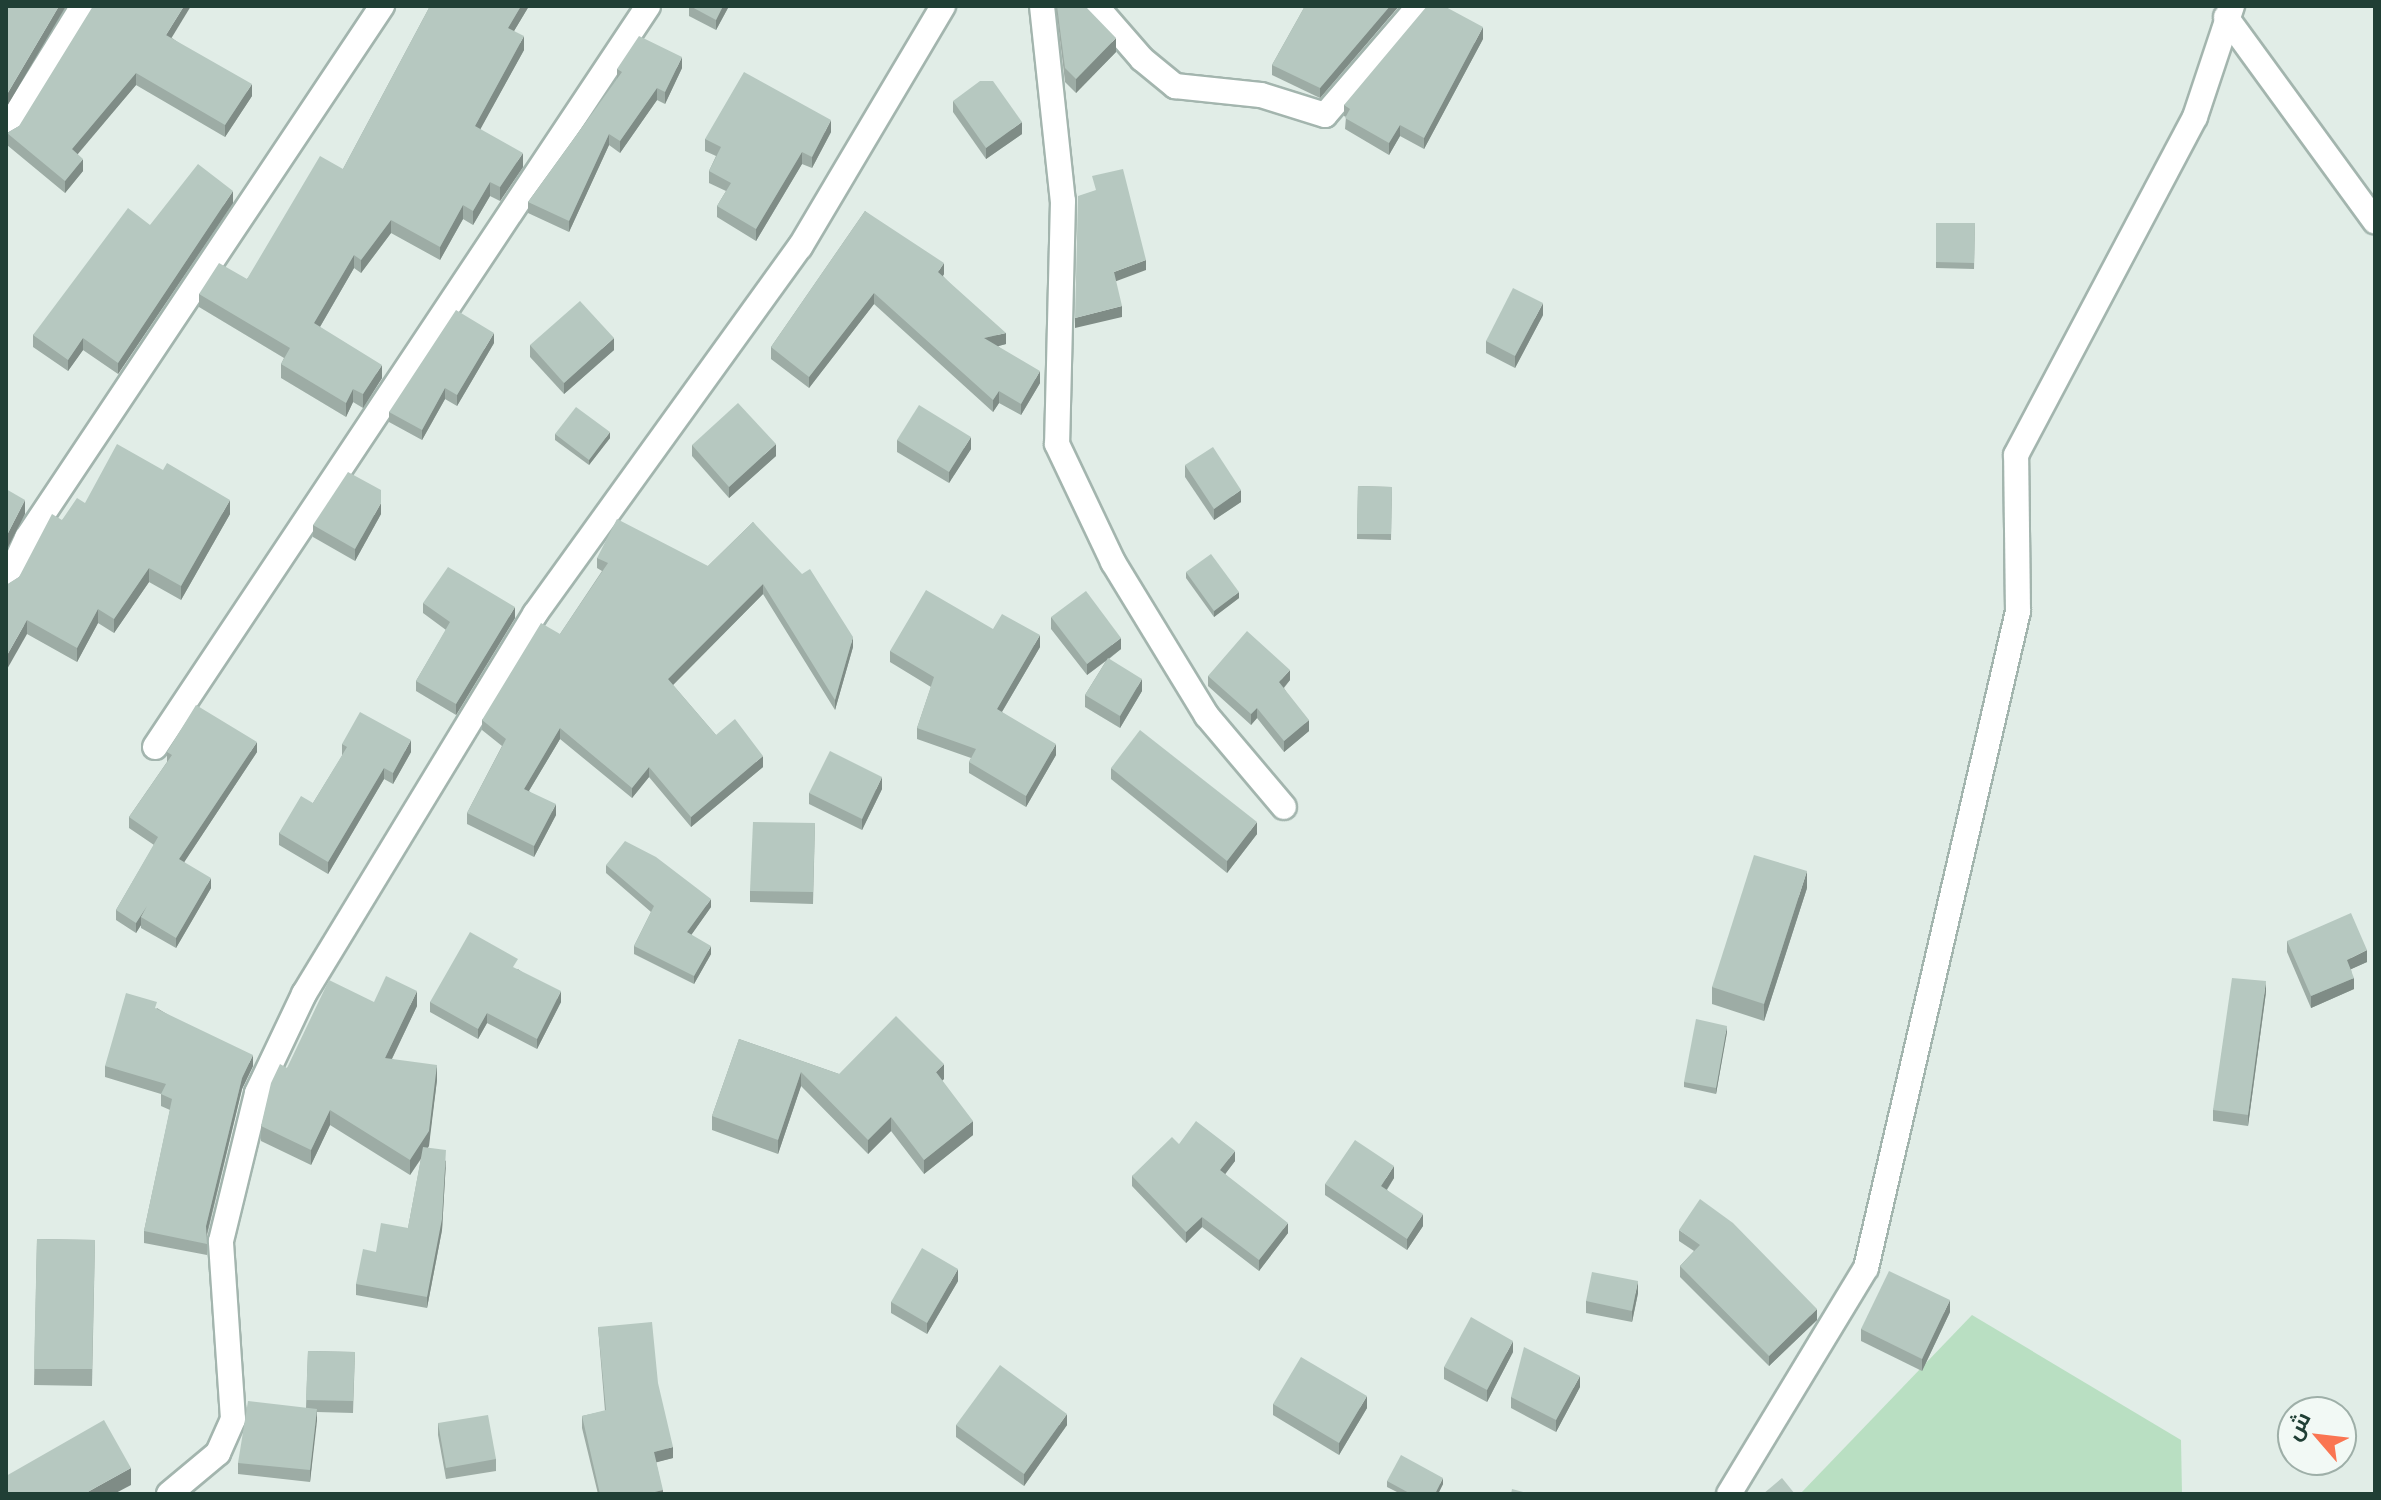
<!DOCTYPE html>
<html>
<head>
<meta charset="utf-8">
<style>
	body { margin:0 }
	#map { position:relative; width:2381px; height:1500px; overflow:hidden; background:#e1ede7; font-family:Ubuntu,Cairo,sans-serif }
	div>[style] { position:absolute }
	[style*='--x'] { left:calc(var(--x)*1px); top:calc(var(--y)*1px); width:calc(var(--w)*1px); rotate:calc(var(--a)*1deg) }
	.green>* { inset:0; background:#b9dfc2 }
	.roads { filter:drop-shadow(2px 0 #a3b5ae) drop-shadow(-2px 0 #a3b5ae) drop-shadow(0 2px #a3b5ae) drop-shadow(0 -2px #a3b5ae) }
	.minor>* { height:24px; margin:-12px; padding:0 12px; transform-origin:12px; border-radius:12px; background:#fff }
	.wall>* { inset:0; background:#9daca5 }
	.shaded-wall>* { inset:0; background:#7f8c86 }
	.building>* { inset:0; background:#b6c8c0 }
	span { translate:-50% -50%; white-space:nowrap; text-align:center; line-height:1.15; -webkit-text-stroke:7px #f2f9f5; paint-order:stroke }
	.frame { position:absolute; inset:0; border:8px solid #203f35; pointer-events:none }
	.north { position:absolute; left:2277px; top:1396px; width:80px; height:80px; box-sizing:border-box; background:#f2f9f5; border:2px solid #9eafa8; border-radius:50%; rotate:298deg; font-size:22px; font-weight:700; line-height:32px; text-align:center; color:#203f35 }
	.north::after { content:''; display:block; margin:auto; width:28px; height:36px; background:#fa7552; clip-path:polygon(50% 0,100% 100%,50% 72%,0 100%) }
</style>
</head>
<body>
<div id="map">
	<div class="green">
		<div style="clip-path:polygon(1972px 1315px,2181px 1440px,2182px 1494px,1800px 1494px)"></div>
	</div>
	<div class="roads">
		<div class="minor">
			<div style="--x:1042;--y:6;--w:196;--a:83.9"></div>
			<div style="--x:1063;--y:201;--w:243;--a:91.4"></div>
			<div style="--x:1057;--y:444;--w:131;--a:64.6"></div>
			<div style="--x:1113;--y:562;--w:180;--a:58.6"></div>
			<div style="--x:1207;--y:716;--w:119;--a:49.8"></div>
			<div style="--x:1096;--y:6;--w:70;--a:49"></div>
			<div style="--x:1142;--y:59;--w:43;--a:39.3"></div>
			<div style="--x:1175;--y:86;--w:86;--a:6"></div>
			<div style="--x:1261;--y:95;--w:67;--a:17.4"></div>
			<div style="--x:1325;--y:115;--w:144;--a:-49.2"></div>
			<div style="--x:2226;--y:17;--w:253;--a:53.9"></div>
			<div style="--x:6;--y:130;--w:146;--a:-58.2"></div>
			<div style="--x:6;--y:584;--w:51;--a:-65.5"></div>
			<div style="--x:27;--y:538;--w:640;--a:-56.29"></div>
			<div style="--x:155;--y:747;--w:890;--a:-56.36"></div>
			<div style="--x:169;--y:1494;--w:64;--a:-39.9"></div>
			<div style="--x:218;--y:1453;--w:37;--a:-66"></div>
			<div style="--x:233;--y:1419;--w:178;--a:-93.9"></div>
			<div style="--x:221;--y:1241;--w:152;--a:-76.3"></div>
			<div style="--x:257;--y:1093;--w:110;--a:-64.6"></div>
			<div style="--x:304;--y:994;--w:445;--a:-58.7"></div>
			<div style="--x:535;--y:614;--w:453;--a:-54.2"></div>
			<div style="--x:800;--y:247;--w:280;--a:-59.3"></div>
			<div style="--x:1729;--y:1494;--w:264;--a:-58.8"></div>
			<div style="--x:1866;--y:1268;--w:674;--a:-76.97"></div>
			<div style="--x:2018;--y:611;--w:156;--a:-90.7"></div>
			<div style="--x:2016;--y:455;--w:382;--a:-62.1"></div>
			<div style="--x:2195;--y:117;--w:117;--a:-71.6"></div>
		</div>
	</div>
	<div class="wall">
		<div style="clip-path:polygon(430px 6px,529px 6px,514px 31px,524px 50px,480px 129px,523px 167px,500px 201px,490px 196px,473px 225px,463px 219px,440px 260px,391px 233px,361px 273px,354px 268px,320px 327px,382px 378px,363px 408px,353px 402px,346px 417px,281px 378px,281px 364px,284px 358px,199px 307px,199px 294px,247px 279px,343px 169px)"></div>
		<div style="clip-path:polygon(689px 6px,729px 6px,716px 30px,689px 16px)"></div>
		<div style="clip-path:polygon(1056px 6px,1085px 6px,1116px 52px,1076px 93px,1065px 82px)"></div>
		<div style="clip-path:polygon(1305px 6px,1399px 6px,1320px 98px,1272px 75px,1272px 65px)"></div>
		<div style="clip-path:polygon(172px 38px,252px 96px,225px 137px,136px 85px,77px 154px,83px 171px,65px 193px,7px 145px,7px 133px)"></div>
		<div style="clip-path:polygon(1483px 39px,1424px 149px,1400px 136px,1389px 155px,1345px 129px,1346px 117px,1344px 116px,1344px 105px)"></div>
		<div style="clip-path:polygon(682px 68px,665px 104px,657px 100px,620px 153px,609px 145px,569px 232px,528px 213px,528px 202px,617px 79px,617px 69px)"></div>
		<div style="clip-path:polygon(953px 101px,1022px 134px,986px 159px,953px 112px)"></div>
		<div style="clip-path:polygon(831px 132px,812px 168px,802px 164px,756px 241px,717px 217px,717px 206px,726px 191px,709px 183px,709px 171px,716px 156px,705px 151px,705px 139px)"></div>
		<div style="clip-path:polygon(233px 203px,118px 374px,83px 350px,68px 371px,33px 347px,33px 335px,150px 225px)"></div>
		<div style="clip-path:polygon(865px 211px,944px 274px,943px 276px,1006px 344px,998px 346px,1040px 383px,1021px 415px,999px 403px,993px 412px,874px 304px,809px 388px,771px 359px,771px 347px)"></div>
		<div style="clip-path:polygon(1936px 223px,1975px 223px,1974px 269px,1936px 268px)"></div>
		<div style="clip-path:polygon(1543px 315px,1515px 368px,1486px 353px,1486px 341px)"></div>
		<div style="clip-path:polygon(494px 343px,457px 406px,445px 399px,422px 440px,389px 422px,389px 412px)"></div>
		<div style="clip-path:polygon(530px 345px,614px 350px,564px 394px,530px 357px)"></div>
		<div style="clip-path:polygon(555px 434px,610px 438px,589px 465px,555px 440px)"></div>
		<div style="clip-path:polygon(897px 440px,971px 449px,949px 483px,897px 452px)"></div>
		<div style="clip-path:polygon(692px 445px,776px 456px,729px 498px,692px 456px)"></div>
		<div style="clip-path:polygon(1185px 465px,1241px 502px,1214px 520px,1185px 477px)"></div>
		<div style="clip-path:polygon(1358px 486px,1392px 487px,1391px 540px,1357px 539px)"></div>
		<div style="clip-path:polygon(85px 503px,230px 514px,181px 600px,149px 582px,114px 633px,98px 623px,77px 662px,27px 634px,7px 585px,19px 577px,62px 520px)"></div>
		<div style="clip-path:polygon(381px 514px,355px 561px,313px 537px,313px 525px)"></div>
		<div style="clip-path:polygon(753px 522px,853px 647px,835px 710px,763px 594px,673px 685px,716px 735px,763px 767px,691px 827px,649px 777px,632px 798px,560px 739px,529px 791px,556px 815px,534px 857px,467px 824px,467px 813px,502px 746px,482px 730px,482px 720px,560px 634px,602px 571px,597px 568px,597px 558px,708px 566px)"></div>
		<div style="clip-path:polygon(1186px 572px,1239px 598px,1214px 617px,1186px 578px)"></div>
		<div style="clip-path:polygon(423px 603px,515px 618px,456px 715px,416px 691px,416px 681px,446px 630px,423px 613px)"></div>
		<div style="clip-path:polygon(1051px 617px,1121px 649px,1109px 659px,1142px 691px,1120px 728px,1085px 707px,1085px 695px,1106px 661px,1087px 675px,1051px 629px)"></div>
		<div style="clip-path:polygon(993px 629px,1040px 647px,1002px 712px,1056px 755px,1026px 807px,969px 773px,969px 762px,971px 758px,917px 739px,917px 728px,931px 687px,890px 662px,890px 651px)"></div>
		<div style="clip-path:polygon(1208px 676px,1290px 680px,1284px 688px,1309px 731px,1284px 752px,1257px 718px,1251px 725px,1208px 686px)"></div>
		<div style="clip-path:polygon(342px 744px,411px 752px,393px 784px,384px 779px,328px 874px,279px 845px,279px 833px,313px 803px,342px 756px)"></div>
		<div style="clip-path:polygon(167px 752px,257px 752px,184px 862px,211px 888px,176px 948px,141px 928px,141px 925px,136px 933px,116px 920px,116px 910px,154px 845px,129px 828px,129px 817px,167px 762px)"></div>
		<div style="clip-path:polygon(1111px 768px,1257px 834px,1227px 873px,1111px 779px)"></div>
		<div style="clip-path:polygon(882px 789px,862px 830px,809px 804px,809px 793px)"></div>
		<div style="clip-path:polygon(815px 823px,813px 904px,750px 902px,750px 891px)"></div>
		<div style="clip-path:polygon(606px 865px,711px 907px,691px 935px,711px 954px,694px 984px,634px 954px,634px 946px,651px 912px,606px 873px)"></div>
		<div style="clip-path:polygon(1807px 888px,1764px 1021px,1712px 1004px,1712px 987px)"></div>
		<div style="clip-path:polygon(2287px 941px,2367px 962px,2351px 969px,2354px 989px,2311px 1008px,2287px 952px)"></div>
		<div style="clip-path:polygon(518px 969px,561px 1002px,537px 1049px,487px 1023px,478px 1039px,430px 1012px,430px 1002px)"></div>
		<div style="clip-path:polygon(2266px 992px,2248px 1126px,2213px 1121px,2213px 1110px)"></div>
		<div style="clip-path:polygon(374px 1002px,417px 1006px,392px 1059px,437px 1080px,428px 1148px,446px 1161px,442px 1230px,427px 1308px,356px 1295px,356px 1284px,376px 1252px,408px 1228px,421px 1159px,410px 1175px,330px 1125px,311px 1165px,261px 1141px,261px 1126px,287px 1068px)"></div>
		<div style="clip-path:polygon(157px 1008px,253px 1066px,242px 1089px,207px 1236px,207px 1255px,144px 1243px,144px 1231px,170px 1110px,161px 1106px,161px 1094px,105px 1077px,105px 1066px)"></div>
		<div style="clip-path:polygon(1727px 1032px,1716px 1094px,1684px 1087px,1684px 1082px)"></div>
		<div style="clip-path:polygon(739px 1039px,839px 1074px,944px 1079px,942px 1080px,973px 1135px,924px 1174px,891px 1131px,868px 1154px,801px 1086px,778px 1154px,712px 1130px,712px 1116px)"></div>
		<div style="clip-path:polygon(1179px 1144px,1235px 1161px,1225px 1174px,1288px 1233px,1259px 1271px,1202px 1227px,1186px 1243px,1132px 1186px,1132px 1176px)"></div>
		<div style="clip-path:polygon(1394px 1178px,1387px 1190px,1423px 1226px,1407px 1250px,1325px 1195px,1325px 1184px)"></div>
		<div style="clip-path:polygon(1679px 1230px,1817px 1320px,1769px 1366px,1680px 1277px,1680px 1266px,1694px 1251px,1679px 1241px)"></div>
		<div style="clip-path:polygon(37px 1239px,95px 1240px,92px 1386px,34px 1385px)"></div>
		<div style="clip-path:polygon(958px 1281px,927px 1334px,891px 1313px,891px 1302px)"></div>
		<div style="clip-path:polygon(1638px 1293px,1632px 1322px,1586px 1313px,1586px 1301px)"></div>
		<div style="clip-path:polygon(1950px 1312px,1922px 1371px,1861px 1341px,1861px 1329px)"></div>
		<div style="clip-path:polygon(598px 1327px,673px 1458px,656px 1462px,663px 1494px,598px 1494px,582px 1428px,582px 1416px,605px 1411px)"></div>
		<div style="clip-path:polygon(308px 1351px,355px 1352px,353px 1413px,317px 1412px,310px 1482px,238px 1474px,238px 1463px,306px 1408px)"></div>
		<div style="clip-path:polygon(1513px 1352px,1487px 1402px,1444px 1379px,1444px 1367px)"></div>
		<div style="clip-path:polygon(1580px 1387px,1556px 1432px,1511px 1408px,1511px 1397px)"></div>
		<div style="clip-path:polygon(1273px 1404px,1367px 1408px,1339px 1455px,1273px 1415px)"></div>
		<div style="clip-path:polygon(438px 1423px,496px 1459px,496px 1471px,446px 1479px,438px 1435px)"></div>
		<div style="clip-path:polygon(956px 1425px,1067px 1425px,1024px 1486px,956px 1437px)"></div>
		<div style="clip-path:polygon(1387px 1481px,1443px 1484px,1438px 1494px,1401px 1494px,1387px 1487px)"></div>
	</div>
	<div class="shaded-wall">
		<div style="clip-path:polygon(59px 6px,66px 6px,6px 108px,6px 96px)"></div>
		<div style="clip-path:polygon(184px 6px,191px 6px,166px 47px,166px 35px)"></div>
		<div style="clip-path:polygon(521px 6px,529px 6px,508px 41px,508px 28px)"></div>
		<div style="clip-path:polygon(723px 6px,729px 6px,716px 30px,716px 20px)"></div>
		<div style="clip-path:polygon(1390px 6px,1399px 6px,1320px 98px,1320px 88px)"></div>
		<div style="clip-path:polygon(1483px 27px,1483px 39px,1424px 149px,1424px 138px)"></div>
		<div style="clip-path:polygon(524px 36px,524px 50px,475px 139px,475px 126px)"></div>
		<div style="clip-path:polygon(1116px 38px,1116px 52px,1076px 93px,1076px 79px)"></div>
		<div style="clip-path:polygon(682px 57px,682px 68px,665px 104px,665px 92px)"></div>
		<div style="clip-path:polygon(136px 73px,136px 85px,72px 161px,72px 149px)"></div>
		<div style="clip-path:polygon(252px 84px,252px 96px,225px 137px,225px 125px)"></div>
		<div style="clip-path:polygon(657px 88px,657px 100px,620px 153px,620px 141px)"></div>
		<div style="clip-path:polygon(831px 120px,831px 132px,812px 168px,812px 157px)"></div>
		<div style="clip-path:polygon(1022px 122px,1022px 134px,986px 159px,986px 148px)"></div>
		<div style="clip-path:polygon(1400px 125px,1400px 136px,1389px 155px,1389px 143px)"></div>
		<div style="clip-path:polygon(609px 134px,609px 145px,569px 232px,569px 221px)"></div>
		<div style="clip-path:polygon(802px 152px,802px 164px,756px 241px,756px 229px)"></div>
		<div style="clip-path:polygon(523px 153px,523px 167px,500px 201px,500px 187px)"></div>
		<div style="clip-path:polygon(83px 159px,83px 171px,65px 193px,65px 181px)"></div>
		<div style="clip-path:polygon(490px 182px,490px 196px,473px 225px,473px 211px)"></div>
		<div style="clip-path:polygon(233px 191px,233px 203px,118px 374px,118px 363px)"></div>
		<div style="clip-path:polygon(463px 205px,463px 219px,440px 260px,440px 247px)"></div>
		<div style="clip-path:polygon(391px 220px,391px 233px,361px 273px,361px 260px)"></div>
		<div style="clip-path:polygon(354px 255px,354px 268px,314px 337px,314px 323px)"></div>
		<div style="clip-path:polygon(1146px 260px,1146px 270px,1114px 282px,1114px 272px)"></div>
		<div style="clip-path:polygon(944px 263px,944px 274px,938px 283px,938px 272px)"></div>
		<div style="clip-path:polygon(874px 293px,874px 304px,809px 388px,809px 377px)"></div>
		<div style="clip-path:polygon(1543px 303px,1543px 315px,1515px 368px,1515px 356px)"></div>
		<div style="clip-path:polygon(1122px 306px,1122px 317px,1075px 328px,1075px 318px)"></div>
		<div style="clip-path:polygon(494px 333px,494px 343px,457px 406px,457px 395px)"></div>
		<div style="clip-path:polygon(1006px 333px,1006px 344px,984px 350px,984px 338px)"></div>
		<div style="clip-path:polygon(83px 338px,83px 350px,68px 371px,68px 360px)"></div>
		<div style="clip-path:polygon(614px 338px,614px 350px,564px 394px,564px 383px)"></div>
		<div style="clip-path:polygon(382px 365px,382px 378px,363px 408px,363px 394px)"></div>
		<div style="clip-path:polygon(1040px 371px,1040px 383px,1021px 415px,1021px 404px)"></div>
		<div style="clip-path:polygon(445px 388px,445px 399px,422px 440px,422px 430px)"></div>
		<div style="clip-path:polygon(353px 389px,353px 402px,346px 417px,346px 403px)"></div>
		<div style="clip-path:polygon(999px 391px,999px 403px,993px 412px,993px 400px)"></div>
		<div style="clip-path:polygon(610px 432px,610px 438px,589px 465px,589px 460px)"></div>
		<div style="clip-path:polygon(971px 437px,971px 449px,949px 483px,949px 472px)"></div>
		<div style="clip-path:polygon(776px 444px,776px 456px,729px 498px,729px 487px)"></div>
		<div style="clip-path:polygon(1241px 490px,1241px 502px,1214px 520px,1214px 509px)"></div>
		<div style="clip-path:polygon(25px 500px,25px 514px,6px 551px,6px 537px)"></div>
		<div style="clip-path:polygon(230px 500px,230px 514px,181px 600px,181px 586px)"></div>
		<div style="clip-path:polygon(381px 503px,381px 514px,355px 561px,355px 549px)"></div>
		<div style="clip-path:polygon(149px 568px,149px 582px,114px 633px,114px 619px)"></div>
		<div style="clip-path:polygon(763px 584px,763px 594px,668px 690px,668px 679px)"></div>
		<div style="clip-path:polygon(1239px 592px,1239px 598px,1214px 617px,1214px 611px)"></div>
		<div style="clip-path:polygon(515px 607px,515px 618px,456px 715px,456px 704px)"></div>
		<div style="clip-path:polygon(98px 609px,98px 623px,77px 662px,77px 648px)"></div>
		<div style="clip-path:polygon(27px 620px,27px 634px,6px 671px,6px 657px)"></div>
		<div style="clip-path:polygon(1040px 635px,1040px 647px,997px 720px,997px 709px)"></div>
		<div style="clip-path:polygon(853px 637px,853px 647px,835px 710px,835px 700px)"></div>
		<div style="clip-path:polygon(1121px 638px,1121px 649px,1087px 675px,1087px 664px)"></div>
		<div style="clip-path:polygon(1290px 670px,1290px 680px,1279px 693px,1279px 682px)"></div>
		<div style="clip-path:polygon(1142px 679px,1142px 691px,1120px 728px,1120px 716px)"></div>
		<div style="clip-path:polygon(1257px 708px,1257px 718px,1251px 725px,1251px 714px)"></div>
		<div style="clip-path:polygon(1309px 720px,1309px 731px,1284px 752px,1284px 741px)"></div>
		<div style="clip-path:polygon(560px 728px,560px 739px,524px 799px,524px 789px)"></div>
		<div style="clip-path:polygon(411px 740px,411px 752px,393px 784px,393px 773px)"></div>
		<div style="clip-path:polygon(257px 742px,257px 752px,179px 870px,179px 859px)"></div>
		<div style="clip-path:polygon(1056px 744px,1056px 755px,1026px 807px,1026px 796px)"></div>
		<div style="clip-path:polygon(763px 756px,763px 767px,691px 827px,691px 817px)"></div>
		<div style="clip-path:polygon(649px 767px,649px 777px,632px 798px,632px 788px)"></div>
		<div style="clip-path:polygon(384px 768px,384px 779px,328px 874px,328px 862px)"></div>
		<div style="clip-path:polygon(882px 777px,882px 789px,862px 830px,862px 819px)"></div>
		<div style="clip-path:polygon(556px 804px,556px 815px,534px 857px,534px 846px)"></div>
		<div style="clip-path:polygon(1257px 822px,1257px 834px,1227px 873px,1227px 861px)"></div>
		<div style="clip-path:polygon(1807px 871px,1807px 888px,1764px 1021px,1764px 1004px)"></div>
		<div style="clip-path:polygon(211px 878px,211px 888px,176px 948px,176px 938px)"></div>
		<div style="clip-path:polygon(711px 899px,711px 907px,687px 941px,687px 932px)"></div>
		<div style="clip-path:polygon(147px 906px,141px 917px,141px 925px,136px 933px,136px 923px)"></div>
		<div style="clip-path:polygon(711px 946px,711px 954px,694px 984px,694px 976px)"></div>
		<div style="clip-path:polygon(2367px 950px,2367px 962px,2347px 971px,2347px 960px)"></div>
		<div style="clip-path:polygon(2354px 978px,2354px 989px,2311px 1008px,2311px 996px)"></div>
		<div style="clip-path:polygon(2266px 981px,2266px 992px,2248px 1126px,2248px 1115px)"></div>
		<div style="clip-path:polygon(417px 991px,417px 1006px,385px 1073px,385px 1058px)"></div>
		<div style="clip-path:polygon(561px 991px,561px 1002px,537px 1049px,537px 1039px)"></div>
		<div style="clip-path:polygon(487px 1013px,487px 1023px,478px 1039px,478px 1029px)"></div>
		<div style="clip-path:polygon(1727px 1026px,1727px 1032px,1716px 1094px,1716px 1088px)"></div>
		<div style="clip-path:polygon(253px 1055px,253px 1066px,242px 1089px,206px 1237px,206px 1226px,242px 1078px)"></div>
		<div style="clip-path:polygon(944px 1064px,944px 1079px,936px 1086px,936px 1072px)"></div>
		<div style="clip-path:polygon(437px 1065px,437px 1080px,429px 1146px,410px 1175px,410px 1160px)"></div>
		<div style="clip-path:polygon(801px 1072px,801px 1086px,778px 1154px,778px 1140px)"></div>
		<div style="clip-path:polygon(330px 1110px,330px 1125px,311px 1165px,311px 1150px)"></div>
		<div style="clip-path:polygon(891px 1117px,891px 1131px,868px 1154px,868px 1140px)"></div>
		<div style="clip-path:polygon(973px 1121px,973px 1135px,924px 1174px,924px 1160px)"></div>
		<div style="clip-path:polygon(1235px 1151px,1235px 1161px,1220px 1181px,1220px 1170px)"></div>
		<div style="clip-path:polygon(446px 1161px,442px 1230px,427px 1308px,427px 1297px)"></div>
		<div style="clip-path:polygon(1394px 1166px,1394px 1178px,1381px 1198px,1381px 1186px)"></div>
		<div style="clip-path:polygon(1423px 1214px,1423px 1226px,1407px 1250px,1407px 1239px)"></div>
		<div style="clip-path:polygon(1202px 1217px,1202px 1227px,1186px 1243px,1186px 1232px)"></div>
		<div style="clip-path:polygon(1288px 1223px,1288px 1233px,1259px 1271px,1259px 1260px)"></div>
		<div style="clip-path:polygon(958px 1269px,958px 1281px,927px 1334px,927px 1323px)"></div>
		<div style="clip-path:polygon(1638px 1281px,1638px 1293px,1632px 1322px,1632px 1311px)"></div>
		<div style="clip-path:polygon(1950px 1300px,1950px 1312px,1922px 1371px,1922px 1359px)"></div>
		<div style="clip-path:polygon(1817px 1309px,1817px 1320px,1769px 1366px,1769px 1356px)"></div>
		<div style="clip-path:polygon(1513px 1341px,1513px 1352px,1487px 1402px,1487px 1390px)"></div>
		<div style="clip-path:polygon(1580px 1376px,1580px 1387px,1556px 1432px,1556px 1420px)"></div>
		<div style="clip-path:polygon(1367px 1396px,1367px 1408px,1339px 1455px,1339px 1443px)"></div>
		<div style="clip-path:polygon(317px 1409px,317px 1421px,310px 1482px,310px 1470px)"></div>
		<div style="clip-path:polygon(1067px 1414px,1067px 1425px,1024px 1486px,1024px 1474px)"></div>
		<div style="clip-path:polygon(673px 1447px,673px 1458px,654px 1463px,654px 1452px)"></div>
		<div style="clip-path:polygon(131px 1468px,131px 1485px,114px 1494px,84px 1494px)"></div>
		<div style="clip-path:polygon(1443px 1478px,1443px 1484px,1438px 1494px,1435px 1494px)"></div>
		<div style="clip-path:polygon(663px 1490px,663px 1494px,646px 1494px)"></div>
	</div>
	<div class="building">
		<div style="clip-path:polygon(6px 6px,59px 6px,6px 96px)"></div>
		<div style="clip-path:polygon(93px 6px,184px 6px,166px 35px,252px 84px,225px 125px,136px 73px,72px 149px,83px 159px,65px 181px,7px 133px,19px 126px)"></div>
		<div style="clip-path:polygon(430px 6px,521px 6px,508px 28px,524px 36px,475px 126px,523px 153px,500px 187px,490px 182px,473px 211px,463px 205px,440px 247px,391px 220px,361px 260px,354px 255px,314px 323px,382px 365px,363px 394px,353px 389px,346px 403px,281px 364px,290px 348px,199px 294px,219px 263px,247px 279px,320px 156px,343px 169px)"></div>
		<div style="clip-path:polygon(690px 6px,723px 6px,716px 20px)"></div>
		<div style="clip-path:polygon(1057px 6px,1085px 6px,1116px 38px,1076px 79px,1065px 68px)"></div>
		<div style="clip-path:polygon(1305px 6px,1390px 6px,1320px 88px,1272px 65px)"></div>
		<div style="clip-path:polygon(1427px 6px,1444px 6px,1483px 27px,1424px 138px,1400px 125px,1389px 143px,1345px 118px,1350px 109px,1344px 105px)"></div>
		<div style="clip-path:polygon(639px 36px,682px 57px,665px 92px,657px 88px,620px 141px,609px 134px,569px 221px,528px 202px,622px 72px,617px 69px)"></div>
		<div style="clip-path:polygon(744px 72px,831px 120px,812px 157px,802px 152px,756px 229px,717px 206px,731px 183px,709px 171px,721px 147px,705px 139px)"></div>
		<div style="clip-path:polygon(980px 81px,993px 81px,1022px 122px,986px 148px,953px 101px)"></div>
		<div style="clip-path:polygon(198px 164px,233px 191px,118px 363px,83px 338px,68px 360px,33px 335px,128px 208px,150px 225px)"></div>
		<div style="clip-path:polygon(1123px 169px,1146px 260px,1114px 272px,1122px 306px,1075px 318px,1078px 196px,1096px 190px,1092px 176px)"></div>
		<div style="clip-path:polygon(865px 211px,944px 263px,938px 272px,1006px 333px,984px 338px,1040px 371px,1021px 404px,999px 391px,993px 400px,874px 293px,809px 377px,771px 347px)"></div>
		<div style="clip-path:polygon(1936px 223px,1975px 223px,1974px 263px,1936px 262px)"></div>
		<div style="clip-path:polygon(1513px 288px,1543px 303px,1515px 356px,1486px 341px)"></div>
		<div style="clip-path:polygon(580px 301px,614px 338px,564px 383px,530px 345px)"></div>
		<div style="clip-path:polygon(456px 310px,494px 333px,457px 395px,445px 388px,422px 430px,389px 412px)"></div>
		<div style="clip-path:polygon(738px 403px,776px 444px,729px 487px,692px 445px)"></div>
		<div style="clip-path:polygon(919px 405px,971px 437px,949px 472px,897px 440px)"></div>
		<div style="clip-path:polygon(576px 407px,610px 432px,589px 460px,555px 434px)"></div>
		<div style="clip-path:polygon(117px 444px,163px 470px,167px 463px,230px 500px,181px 586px,149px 568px,114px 619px,98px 609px,77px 648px,27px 620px,6px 657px,6px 585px,19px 577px,52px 514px,62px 520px,77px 498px,85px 503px)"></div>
		<div style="clip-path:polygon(1213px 447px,1241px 490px,1214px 509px,1185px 465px)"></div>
		<div style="clip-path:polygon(348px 472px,381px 490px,381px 503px,355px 549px,313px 525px)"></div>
		<div style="clip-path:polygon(1358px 486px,1392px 487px,1391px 534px,1357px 534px)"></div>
		<div style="clip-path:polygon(6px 489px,25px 500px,6px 537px)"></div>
		<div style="clip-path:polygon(617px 519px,708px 566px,753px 522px,802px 574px,810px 569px,853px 637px,835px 700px,763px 584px,668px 679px,716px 735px,735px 719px,763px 756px,691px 817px,649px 767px,632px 788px,560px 728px,524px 789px,556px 804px,534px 846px,467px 813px,506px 739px,482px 720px,541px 623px,560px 634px,608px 563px,597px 558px)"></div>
		<div style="clip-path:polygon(1211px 554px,1239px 592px,1214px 611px,1186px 572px)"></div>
		<div style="clip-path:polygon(448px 567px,515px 607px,456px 704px,416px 681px,450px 622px,423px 603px)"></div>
		<div style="clip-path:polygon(926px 590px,993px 629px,1002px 614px,1040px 635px,997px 709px,1056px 744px,1026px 796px,969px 762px,976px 749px,917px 728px,934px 677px,890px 651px)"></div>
		<div style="clip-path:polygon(1086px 591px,1121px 638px,1087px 664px,1051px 617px)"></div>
		<div style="clip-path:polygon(1247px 631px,1290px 670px,1279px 682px,1309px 720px,1284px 741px,1257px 708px,1251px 714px,1208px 676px)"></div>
		<div style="clip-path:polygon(1108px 658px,1142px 679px,1120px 716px,1085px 695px)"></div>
		<div style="clip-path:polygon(196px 705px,257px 742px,179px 859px,211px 878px,176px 938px,141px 917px,147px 906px,136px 923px,116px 910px,158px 837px,129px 817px,172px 755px,167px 752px)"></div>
		<div style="clip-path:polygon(360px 712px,411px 740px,393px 773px,384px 768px,328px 862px,279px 833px,301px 796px,313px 803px,347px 747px,342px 744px)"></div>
		<div style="clip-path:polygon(1140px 730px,1257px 822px,1227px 861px,1111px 768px)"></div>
		<div style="clip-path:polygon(830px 751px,882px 777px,862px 819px,809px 793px)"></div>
		<div style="clip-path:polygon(753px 822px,815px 823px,813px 892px,750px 891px)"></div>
		<div style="clip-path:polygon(625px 841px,656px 857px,711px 899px,687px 932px,711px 946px,694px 976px,634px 946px,654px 906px,606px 865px)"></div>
		<div style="clip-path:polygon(1754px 855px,1807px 871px,1764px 1004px,1712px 987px)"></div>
		<div style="clip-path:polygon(2351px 913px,2367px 950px,2347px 960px,2354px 978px,2311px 996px,2287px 941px)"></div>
		<div style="clip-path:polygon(470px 932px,518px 959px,513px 967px,561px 991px,537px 1039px,487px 1013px,478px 1029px,430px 1002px)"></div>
		<div style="clip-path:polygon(386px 976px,417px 991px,385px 1058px,437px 1065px,429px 1131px,410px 1160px,330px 1110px,311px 1150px,261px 1126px,271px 1083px,280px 1064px,287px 1068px,329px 980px,374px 1002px)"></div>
		<div style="clip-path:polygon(2232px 978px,2266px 981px,2248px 1115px,2213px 1110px)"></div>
		<div style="clip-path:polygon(126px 993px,157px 1002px,155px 1008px,253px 1055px,242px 1078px,206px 1226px,207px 1244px,144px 1231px,172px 1099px,161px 1094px,166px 1084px,105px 1066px)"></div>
		<div style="clip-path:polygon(896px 1016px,944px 1064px,936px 1072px,973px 1121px,924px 1160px,891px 1117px,868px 1140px,801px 1072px,778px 1140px,712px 1116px,739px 1039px,839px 1074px)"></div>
		<div style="clip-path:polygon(1696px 1019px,1727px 1026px,1716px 1088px,1684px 1082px)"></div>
		<div style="clip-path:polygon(1196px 1121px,1235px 1151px,1220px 1170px,1288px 1223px,1259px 1260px,1202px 1217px,1186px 1232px,1132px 1176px,1172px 1137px,1179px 1144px)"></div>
		<div style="clip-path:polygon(1355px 1140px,1394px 1166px,1381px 1186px,1423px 1214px,1407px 1239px,1325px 1184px)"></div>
		<div style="clip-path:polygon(423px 1147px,446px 1150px,442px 1219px,427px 1297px,356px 1284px,363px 1249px,376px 1252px,381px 1223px,408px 1228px)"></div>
		<div style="clip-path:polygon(1700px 1199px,1733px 1223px,1817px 1309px,1769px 1356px,1680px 1266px,1700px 1245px,1679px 1230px)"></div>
		<div style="clip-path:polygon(37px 1239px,95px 1240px,92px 1369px,34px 1369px)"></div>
		<div style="clip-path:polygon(922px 1248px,958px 1269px,927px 1323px,891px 1302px)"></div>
		<div style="clip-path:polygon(1889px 1271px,1950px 1300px,1922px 1359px,1861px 1329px)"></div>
		<div style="clip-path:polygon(1592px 1272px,1638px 1281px,1632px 1311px,1586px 1301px)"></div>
		<div style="clip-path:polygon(1471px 1317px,1513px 1341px,1487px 1390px,1444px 1367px)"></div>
		<div style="clip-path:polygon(652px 1322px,658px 1383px,673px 1447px,654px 1452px,663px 1490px,646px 1494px,600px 1494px,582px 1416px,606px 1410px,598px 1327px)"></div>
		<div style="clip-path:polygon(1524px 1347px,1580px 1376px,1556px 1420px,1511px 1397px)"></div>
		<div style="clip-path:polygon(308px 1351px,355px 1352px,353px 1401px,306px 1400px)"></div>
		<div style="clip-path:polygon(1301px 1357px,1367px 1396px,1339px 1443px,1273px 1404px)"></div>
		<div style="clip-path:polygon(1000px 1365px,1067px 1414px,1024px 1474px,956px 1425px)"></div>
		<div style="clip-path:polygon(248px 1401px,317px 1409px,310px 1470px,238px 1463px)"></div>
		<div style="clip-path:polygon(488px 1415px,496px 1459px,446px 1468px,438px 1423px)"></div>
		<div style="clip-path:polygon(104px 1420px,131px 1468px,84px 1494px,6px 1494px,6px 1476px)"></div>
		<div style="clip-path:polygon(1401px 1455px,1443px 1478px,1435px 1494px,1411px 1494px,1387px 1481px)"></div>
		<div style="clip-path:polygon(1782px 1478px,1795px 1494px,1763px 1494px)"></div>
		<div style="clip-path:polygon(1512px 1489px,1531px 1494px,1511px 1494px)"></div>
	</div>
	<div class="frame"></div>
	<div class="north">ش</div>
</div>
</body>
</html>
